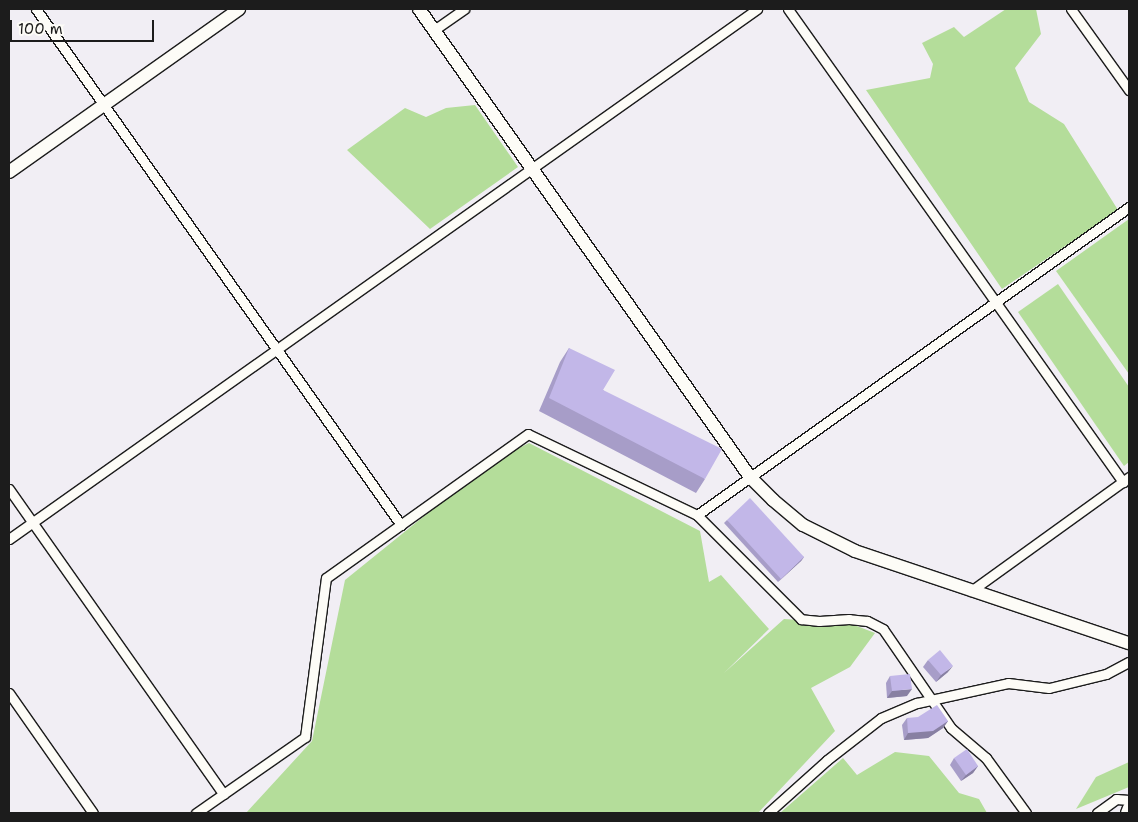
<!DOCTYPE html>
<html>
<head>
<meta charset="utf-8">
<style>
	body { margin:0 }
	#map { position:relative; width:1138px; height:822px; overflow:hidden; background:#f1eef4; font-family:"Shantell Sans",sans-serif }
	div>[style] { position:absolute }
	[style*='--x'] { left:calc(var(--x)*1px); top:calc(var(--y)*1px); width:calc(var(--w)*1px); rotate:calc(var(--a)*1deg) }
	.green>* { inset:0; background:#b4dd9a }
	.roads { filter:drop-shadow(1px 0 #1c1c1c) drop-shadow(-1px 0 #1c1c1c) drop-shadow(0 1px #1c1c1c) drop-shadow(0 -1px #1c1c1c) }
	.street>* { height:9px; margin:-4.5px; padding:0 4.5px; transform-origin:4.5px; border-radius:4.5px; background:#fdfcf7 }
	.secondary>* { height:12px; margin:-6px; padding:0 6px; transform-origin:6px; border-radius:6px; background:#fdfcf7 }
	.wall>* { inset:0; background:#a79dc8 }
	.shaded-wall>* { inset:0; background:#8880a2 }
	.building>* { inset:0; background:#c2b7e8 }
	span { translate:-50% -50%; white-space:nowrap; text-align:center; line-height:1.15; -webkit-text-stroke:4.5px #fdfcf7; paint-order:stroke }
	.frame { position:absolute; inset:0; border:10px solid #1c1c1c; pointer-events:none }
	.scale { position:absolute; left:10px; top:20px; width:144px; height:22px; box-sizing:border-box; border:2px solid #1c1c1c; border-top:0; padding-left:6px; font-size:15px; line-height:18px; white-space:nowrap; color:#1c1c1c; -webkit-text-stroke:4px #fdfcf7; paint-order:stroke }
</style>
</head>
<body>
<div id="map">
	<div class="green">
		<div style="clip-path:polygon(1006px 9px,1036px 9px,1041px 34px,1015px 68px,1029px 102px,1064px 124px,1118px 210px,1002px 289px,866px 90px,930px 78px,933px 64px,922px 43px,954px 27px,964px 37px)"></div>
		<div style="clip-path:polygon(475px 105px,518px 167px,430px 229px,347px 150px,405px 108px,426px 117px,446px 108px)"></div>
		<div style="clip-path:polygon(1129px 219px,1129px 374px,1056px 271px)"></div>
		<div style="clip-path:polygon(1058px 284px,1129px 387px,1129px 462px,1124px 466px,1018px 312px)"></div>
		<div style="clip-path:polygon(529px 443px,700px 531px,709px 582px,721px 575px,769px 629px,724px 673px,784px 619px,849px 623px,875px 633px,850px 667px,811px 688px,835px 731px,758px 813px,246px 813px,312px 741px,345px 580px,491px 462px)"></div>
		<div style="clip-path:polygon(895px 752px,929px 756px,959px 793px,979px 799px,987px 813px,780px 813px,843px 758px,857px 775px)"></div>
		<div style="clip-path:polygon(1129px 762px,1129px 787px,1076px 809px,1096px 777px)"></div>
	</div>
	<div class="roads">
		<div class="street">
			<div style="--x:36;--y:9;--w:632;--a:54.73"></div>
			<div style="--x:788;--y:9;--w:580;--a:54.69"></div>
			<div style="--x:1071;--y:9;--w:100;--a:54.4"></div>
			<div style="--x:434;--y:30;--w:37;--a:-35"></div>
			<div style="--x:9;--y:489;--w:373;--a:54.9"></div>
			<div style="--x:9;--y:539;--w:917;--a:-35.32"></div>
			<div style="--x:971;--y:591;--w:195;--a:-35.8"></div>
			<div style="--x:9;--y:693;--w:146;--a:55"></div>
			<div style="--x:196;--y:813;--w:133;--a:-34.9"></div>
			<div style="--x:305;--y:737;--w:160;--a:-82.5"></div>
			<div style="--x:326;--y:578;--w:248;--a:-35.5"></div>
			<div style="--x:528;--y:434;--w:187;--a:25.6"></div>
			<div style="--x:768;--y:813;--w:79;--a:-41.9"></div>
			<div style="--x:827;--y:760;--w:68;--a:-37.9"></div>
			<div style="--x:881;--y:718;--w:39;--a:-23"></div>
			<div style="--x:917;--y:703;--w:93;--a:-12.4"></div>
			<div style="--x:1008;--y:683;--w:41;--a:7"></div>
			<div style="--x:1049;--y:688;--w:59;--a:-13.8"></div>
			<div style="--x:1106;--y:674;--w:26;--a:-28"></div>
			<div style="--x:1026;--y:813;--w:68;--a:-126"></div>
			<div style="--x:986;--y:758;--w:46;--a:-139.4"></div>
			<div style="--x:951;--y:728;--w:120;--a:-124.5"></div>
			<div style="--x:883;--y:629;--w:18;--a:-153"></div>
			<div style="--x:867;--y:621;--w:18;--a:-174"></div>
			<div style="--x:849;--y:619;--w:30;--a:176"></div>
			<div style="--x:819;--y:621;--w:18;--a:-174"></div>
			<div style="--x:801;--y:619;--w:147;--a:-135"></div>
			<div style="--x:697;--y:515;--w:531;--a:-35.49"></div>
			<div style="--x:1097;--y:813;--w:24;--a:-36"></div>
			<div style="--x:1116;--y:799;--w:13;--a:4"></div>
		</div>
		<div class="secondary">
			<div style="--x:419;--y:9;--w:573;--a:54.73"></div>
			<div style="--x:750;--y:477;--w:33;--a:45"></div>
			<div style="--x:773;--y:500;--w:39;--a:40"></div>
			<div style="--x:803;--y:525;--w:58;--a:26.6"></div>
			<div style="--x:855;--y:551;--w:289;--a:18.6"></div>
			<div style="--x:9;--y:172;--w:282;--a:-35.3"></div>
			<div style="--x:1127;--y:813;--w:5;--a:-68"></div>
		</div>
	</div>
	<div class="wall">
		<div style="clip-path:polygon(569px 348px,603px 390px,705px 479px,696px 493px,539px 411px,560px 362px)"></div>
		<div style="clip-path:polygon(727px 520px,804px 557px,801px 561px,778px 582px,724px 523px)"></div>
		<div style="clip-path:polygon(928px 660px,948px 672px,936px 682px,923px 667px)"></div>
		<div style="clip-path:polygon(890px 676px,907px 696px,887px 698px,886px 683px)"></div>
		<div style="clip-path:polygon(907px 718px,948px 721px,943px 728px,928px 738px,904px 740px,902px 725px)"></div>
		<div style="clip-path:polygon(954px 758px,978px 766px,973px 773px,961px 781px,950px 765px)"></div>
	</div>
	<div class="shaded-wall">
		<div style="clip-path:polygon(804px 557px,801px 561px,778px 582px,781px 579px)"></div>
		<div style="clip-path:polygon(953px 666px,948px 672px,936px 682px,941px 675px)"></div>
		<div style="clip-path:polygon(912px 689px,907px 696px,887px 698px,892px 691px)"></div>
		<div style="clip-path:polygon(948px 721px,943px 728px,928px 738px,904px 740px,908px 733px)"></div>
		<div style="clip-path:polygon(978px 766px,973px 773px,961px 781px,966px 775px)"></div>
	</div>
	<div class="building">
		<div style="clip-path:polygon(569px 348px,615px 370px,603px 390px,722px 449px,705px 479px,549px 398px)"></div>
		<div style="clip-path:polygon(750px 498px,804px 557px,781px 579px,727px 520px)"></div>
		<div style="clip-path:polygon(940px 650px,953px 666px,941px 675px,928px 660px)"></div>
		<div style="clip-path:polygon(910px 674px,912px 689px,892px 691px,890px 676px)"></div>
		<div style="clip-path:polygon(937px 705px,948px 721px,933px 731px,908px 733px,907px 718px,918px 717px)"></div>
		<div style="clip-path:polygon(967px 749px,978px 766px,966px 775px,954px 758px)"></div>
	</div>
	<div class="frame"></div>
	<div class="scale">100 m</div>
</div>
</body>
</html>
